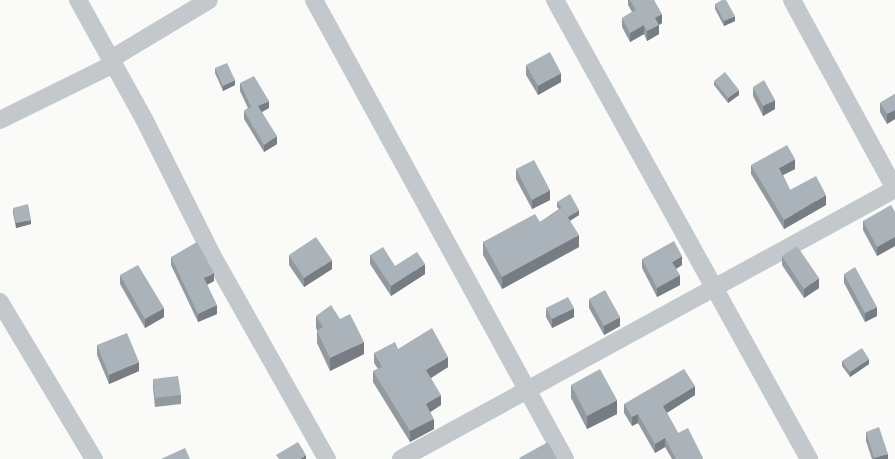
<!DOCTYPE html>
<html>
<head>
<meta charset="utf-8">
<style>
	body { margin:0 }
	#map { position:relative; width:895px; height:459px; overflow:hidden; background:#fafaf8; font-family:Helvetica,sans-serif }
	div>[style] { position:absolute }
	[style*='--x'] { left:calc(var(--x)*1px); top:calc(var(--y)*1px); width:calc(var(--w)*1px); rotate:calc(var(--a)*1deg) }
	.minor>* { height:18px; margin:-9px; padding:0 9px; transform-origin:9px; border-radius:9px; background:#c3c8cc }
	.wall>* { inset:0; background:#929a9f }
	.shaded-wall>* { inset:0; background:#777d82 }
	.building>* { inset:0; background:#aab3b9 }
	span { translate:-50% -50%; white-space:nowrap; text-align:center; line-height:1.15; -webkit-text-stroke:5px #fff; paint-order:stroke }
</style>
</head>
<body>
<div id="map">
	<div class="minor">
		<div style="--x:78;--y:0;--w:136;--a:61"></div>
		<div style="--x:144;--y:119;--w:152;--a:63.4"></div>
		<div style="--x:212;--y:255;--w:234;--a:60.6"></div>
		<div style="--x:314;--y:0;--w:523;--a:61.33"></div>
		<div style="--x:555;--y:0;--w:525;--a:61.04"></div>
		<div style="--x:111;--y:59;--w:114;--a:-31"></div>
		<div style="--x:0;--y:120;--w:127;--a:-26.2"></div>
		<div style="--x:0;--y:302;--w:183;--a:59.1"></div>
		<div style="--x:401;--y:459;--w:563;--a:-28.66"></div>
		<div style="--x:895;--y:189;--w:215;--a:-118.6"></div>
	</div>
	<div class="wall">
		<div style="clip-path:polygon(628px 0,654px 0,662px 23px,659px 25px,659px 34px,647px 41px,644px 34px,630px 42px,622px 27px,622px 18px,632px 12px,628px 5px)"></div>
		<div style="clip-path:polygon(715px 4px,735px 21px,724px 26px,715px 9px)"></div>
		<div style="clip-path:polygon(526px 65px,561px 82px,538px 95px,526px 75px)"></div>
		<div style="clip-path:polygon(215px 68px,235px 85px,223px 91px,215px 73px)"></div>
		<div style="clip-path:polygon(714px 81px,739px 95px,728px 103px,714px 85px)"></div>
		<div style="clip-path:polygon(240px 83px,269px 108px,262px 112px,277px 144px,264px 152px,244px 119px,244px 111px,248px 108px,240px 91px)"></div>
		<div style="clip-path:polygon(753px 87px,775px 109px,763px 116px,753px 96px)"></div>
		<div style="clip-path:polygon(895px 94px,895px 119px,887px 124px,880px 112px,880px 103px)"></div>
		<div style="clip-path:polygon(751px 165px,795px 169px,783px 175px,790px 190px,826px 205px,784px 229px,751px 174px)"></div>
		<div style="clip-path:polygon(516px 169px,550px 200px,532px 209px,516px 179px)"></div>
		<div style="clip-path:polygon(557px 202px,579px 215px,570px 221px,579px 247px,502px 289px,483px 255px,483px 242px,540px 222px,559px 209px,557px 207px)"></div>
		<div style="clip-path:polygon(13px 208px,31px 224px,16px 228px,13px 213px)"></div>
		<div style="clip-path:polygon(895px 212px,895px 246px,877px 256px,863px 230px,863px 221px)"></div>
		<div style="clip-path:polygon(289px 255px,332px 269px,304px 287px,289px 265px)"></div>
		<div style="clip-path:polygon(370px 255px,395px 266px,425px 274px,391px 296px,370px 264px)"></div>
		<div style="clip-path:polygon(782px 256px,819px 288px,804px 298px,782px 265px)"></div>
		<div style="clip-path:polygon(171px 257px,214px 281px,207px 285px,217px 314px,198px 322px,171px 265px)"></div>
		<div style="clip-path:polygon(642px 259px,682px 265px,676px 269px,680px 285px,657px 297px,642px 268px)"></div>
		<div style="clip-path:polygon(844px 274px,877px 316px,865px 322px,844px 283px)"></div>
		<div style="clip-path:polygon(120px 275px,164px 317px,145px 328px,120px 284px)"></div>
		<div style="clip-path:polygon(589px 299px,620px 326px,604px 335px,589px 308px)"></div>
		<div style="clip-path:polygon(546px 308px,574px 317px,552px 328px,546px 317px)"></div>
		<div style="clip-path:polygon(316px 316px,364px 354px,330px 371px,317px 343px,317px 330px,316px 328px)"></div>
		<div style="clip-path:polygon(97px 345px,139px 371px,109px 384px,97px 355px)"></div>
		<div style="clip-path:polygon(398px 349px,448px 367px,431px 378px,441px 405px,430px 412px,434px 429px,410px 442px,373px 382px,373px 371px,378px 369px,374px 363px,374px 353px)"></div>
		<div style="clip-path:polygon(842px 361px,869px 364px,850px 377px,842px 366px)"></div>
		<div style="clip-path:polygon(153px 379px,181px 395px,181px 404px,155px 407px,153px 388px)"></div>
		<div style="clip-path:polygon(571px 385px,617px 414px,587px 429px,571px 398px)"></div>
		<div style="clip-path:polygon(695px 395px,667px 413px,678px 433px,703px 459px,672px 459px,665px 447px,655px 453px,638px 423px,632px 426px,624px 413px,624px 404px)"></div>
		<div style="clip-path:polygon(866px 432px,888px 459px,872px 459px,866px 441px)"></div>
	</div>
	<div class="shaded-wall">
		<div style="clip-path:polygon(662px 14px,662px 23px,659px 25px,659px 34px,647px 41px,647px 31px,655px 18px)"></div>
		<div style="clip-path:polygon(735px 16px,735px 21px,724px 26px,724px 21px)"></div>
		<div style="clip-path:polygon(644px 25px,644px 34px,630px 42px,630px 33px)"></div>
		<div style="clip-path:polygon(561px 73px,561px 82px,538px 95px,538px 86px)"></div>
		<div style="clip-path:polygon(235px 80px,235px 85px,223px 91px,223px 86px)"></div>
		<div style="clip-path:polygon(739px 90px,739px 95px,728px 103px,728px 98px)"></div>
		<div style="clip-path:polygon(775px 100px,775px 109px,763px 116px,763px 106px)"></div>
		<div style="clip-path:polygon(269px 101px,269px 108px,258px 114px,258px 106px)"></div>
		<div style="clip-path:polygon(895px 110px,895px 119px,887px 124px,887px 114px)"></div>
		<div style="clip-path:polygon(277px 136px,277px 144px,264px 152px,264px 145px)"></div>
		<div style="clip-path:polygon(795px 159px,795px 169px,779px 177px,779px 168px)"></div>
		<div style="clip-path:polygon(550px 190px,550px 200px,532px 209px,532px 200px)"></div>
		<div style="clip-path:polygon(826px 195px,826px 205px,784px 229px,784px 220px)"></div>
		<div style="clip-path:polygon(579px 210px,579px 215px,567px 222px,567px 218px)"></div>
		<div style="clip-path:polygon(31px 220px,31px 224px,16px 228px,16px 223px)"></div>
		<div style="clip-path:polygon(579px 235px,579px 247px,502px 289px,502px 277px)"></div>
		<div style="clip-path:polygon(895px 237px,895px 246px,877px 256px,877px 247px)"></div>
		<div style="clip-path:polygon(682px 256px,682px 265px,672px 271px,672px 262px)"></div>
		<div style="clip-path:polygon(332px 260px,332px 269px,304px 287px,304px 278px)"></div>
		<div style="clip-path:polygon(425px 264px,425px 274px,391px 296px,391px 286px)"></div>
		<div style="clip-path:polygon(214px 273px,214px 281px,204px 286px,204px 278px)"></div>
		<div style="clip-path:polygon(680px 275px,680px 285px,657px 297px,657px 288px)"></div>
		<div style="clip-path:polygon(819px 278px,819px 288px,804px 298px,804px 289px)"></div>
		<div style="clip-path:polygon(217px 305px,217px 314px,198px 322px,198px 314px)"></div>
		<div style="clip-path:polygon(877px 307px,877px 316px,865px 322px,865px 313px)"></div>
		<div style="clip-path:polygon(164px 308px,164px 317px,145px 328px,145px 319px)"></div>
		<div style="clip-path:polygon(574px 308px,574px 317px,552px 328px,552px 319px)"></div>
		<div style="clip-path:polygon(620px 317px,620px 326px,604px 335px,604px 326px)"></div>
		<div style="clip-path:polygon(364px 342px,364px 354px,330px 371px,330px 358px)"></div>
		<div style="clip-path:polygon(448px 357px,448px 367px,426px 381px,426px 370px)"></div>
		<div style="clip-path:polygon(869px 359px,869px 364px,850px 377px,850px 372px)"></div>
		<div style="clip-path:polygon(139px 362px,139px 371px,109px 384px,109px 375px)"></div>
		<div style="clip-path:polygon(695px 386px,695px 395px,663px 415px,663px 406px)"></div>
		<div style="clip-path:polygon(441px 395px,441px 405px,426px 415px,426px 404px)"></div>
		<div style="clip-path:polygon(617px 400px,617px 414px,587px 429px,587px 416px)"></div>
		<div style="clip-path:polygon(638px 414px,638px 423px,632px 426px,632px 417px)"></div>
		<div style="clip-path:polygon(434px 419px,434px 429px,410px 442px,410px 431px)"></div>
		<div style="clip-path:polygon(665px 438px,665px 447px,655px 453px,655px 444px)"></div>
		<div style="clip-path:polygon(888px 454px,888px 459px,874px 459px,874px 458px)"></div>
		<div style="clip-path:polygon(306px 455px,306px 459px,300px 459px)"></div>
	</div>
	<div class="building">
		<div style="clip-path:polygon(630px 0,654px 0,662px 14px,655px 18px,659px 25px,647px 31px,644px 25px,630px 33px,622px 18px,636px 10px)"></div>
		<div style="clip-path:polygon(722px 0,726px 0,735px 16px,724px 21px,715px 4px)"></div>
		<div style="clip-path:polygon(550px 52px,561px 73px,538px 86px,526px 65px)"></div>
		<div style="clip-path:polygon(227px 63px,235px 80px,223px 86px,215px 68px)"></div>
		<div style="clip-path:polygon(725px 72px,739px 90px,728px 98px,714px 81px)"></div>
		<div style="clip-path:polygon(254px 76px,269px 101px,258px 106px,277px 136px,264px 145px,244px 111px,251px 107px,240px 83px)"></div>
		<div style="clip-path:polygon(764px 80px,775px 100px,763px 106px,753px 87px)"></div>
		<div style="clip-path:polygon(895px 94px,895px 110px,887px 114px,880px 103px)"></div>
		<div style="clip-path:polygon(787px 145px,795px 159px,779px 168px,790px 190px,816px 176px,826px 195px,784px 220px,751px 165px)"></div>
		<div style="clip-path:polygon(534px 160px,550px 190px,532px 200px,516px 169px)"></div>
		<div style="clip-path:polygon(570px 194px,579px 210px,568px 217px,557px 202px)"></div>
		<div style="clip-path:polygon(28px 204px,31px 220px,16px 223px,13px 208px)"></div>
		<div style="clip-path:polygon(891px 205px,895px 212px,895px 237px,877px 247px,863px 221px)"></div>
		<div style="clip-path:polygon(562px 208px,579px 235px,502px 277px,483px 242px,535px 214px,540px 222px)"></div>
		<div style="clip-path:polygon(316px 237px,332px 260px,304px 278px,289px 255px)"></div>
		<div style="clip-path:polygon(674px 241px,682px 256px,672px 262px,680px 275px,657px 288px,642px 259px)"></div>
		<div style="clip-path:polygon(197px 242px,214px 273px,204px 278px,217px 305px,198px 314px,171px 257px)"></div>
		<div style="clip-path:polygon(797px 246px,819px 278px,804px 289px,782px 256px)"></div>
		<div style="clip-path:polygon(383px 247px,395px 266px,417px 252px,425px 264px,391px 286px,370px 255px)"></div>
		<div style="clip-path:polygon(138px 265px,164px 308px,145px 319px,120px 275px)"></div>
		<div style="clip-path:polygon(855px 267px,877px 307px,865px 313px,844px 274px)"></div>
		<div style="clip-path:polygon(605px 290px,620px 317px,604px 326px,589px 299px)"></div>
		<div style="clip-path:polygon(568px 297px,574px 308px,552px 319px,546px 308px)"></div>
		<div style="clip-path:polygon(331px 305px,340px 319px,350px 314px,364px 342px,330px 358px,317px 331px,323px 327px,316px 316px)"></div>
		<div style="clip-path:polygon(432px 328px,448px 357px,426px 370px,441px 395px,426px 404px,434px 419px,410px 431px,373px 371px,382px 367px,374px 353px,395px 342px,398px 349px)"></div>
		<div style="clip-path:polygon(127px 333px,139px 362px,109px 375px,97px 345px)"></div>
		<div style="clip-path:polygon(862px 348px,869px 359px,850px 372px,842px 361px)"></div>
		<div style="clip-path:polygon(600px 369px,617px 400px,587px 416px,571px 385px)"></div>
		<div style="clip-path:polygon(684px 369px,695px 386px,663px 406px,678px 433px,688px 428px,703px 458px,701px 459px,676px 459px,665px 438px,655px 444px,638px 414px,632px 417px,624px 404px)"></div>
		<div style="clip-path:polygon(178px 376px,181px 395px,155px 398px,153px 379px)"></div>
		<div style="clip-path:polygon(879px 427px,888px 454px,874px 458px,866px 432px)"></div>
		<div style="clip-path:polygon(298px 442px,306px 455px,300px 459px,279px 459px,276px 455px)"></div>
		<div style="clip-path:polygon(548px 442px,557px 459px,520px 459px,519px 458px)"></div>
		<div style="clip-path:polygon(185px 448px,190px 459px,161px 459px)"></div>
	</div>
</div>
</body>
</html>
